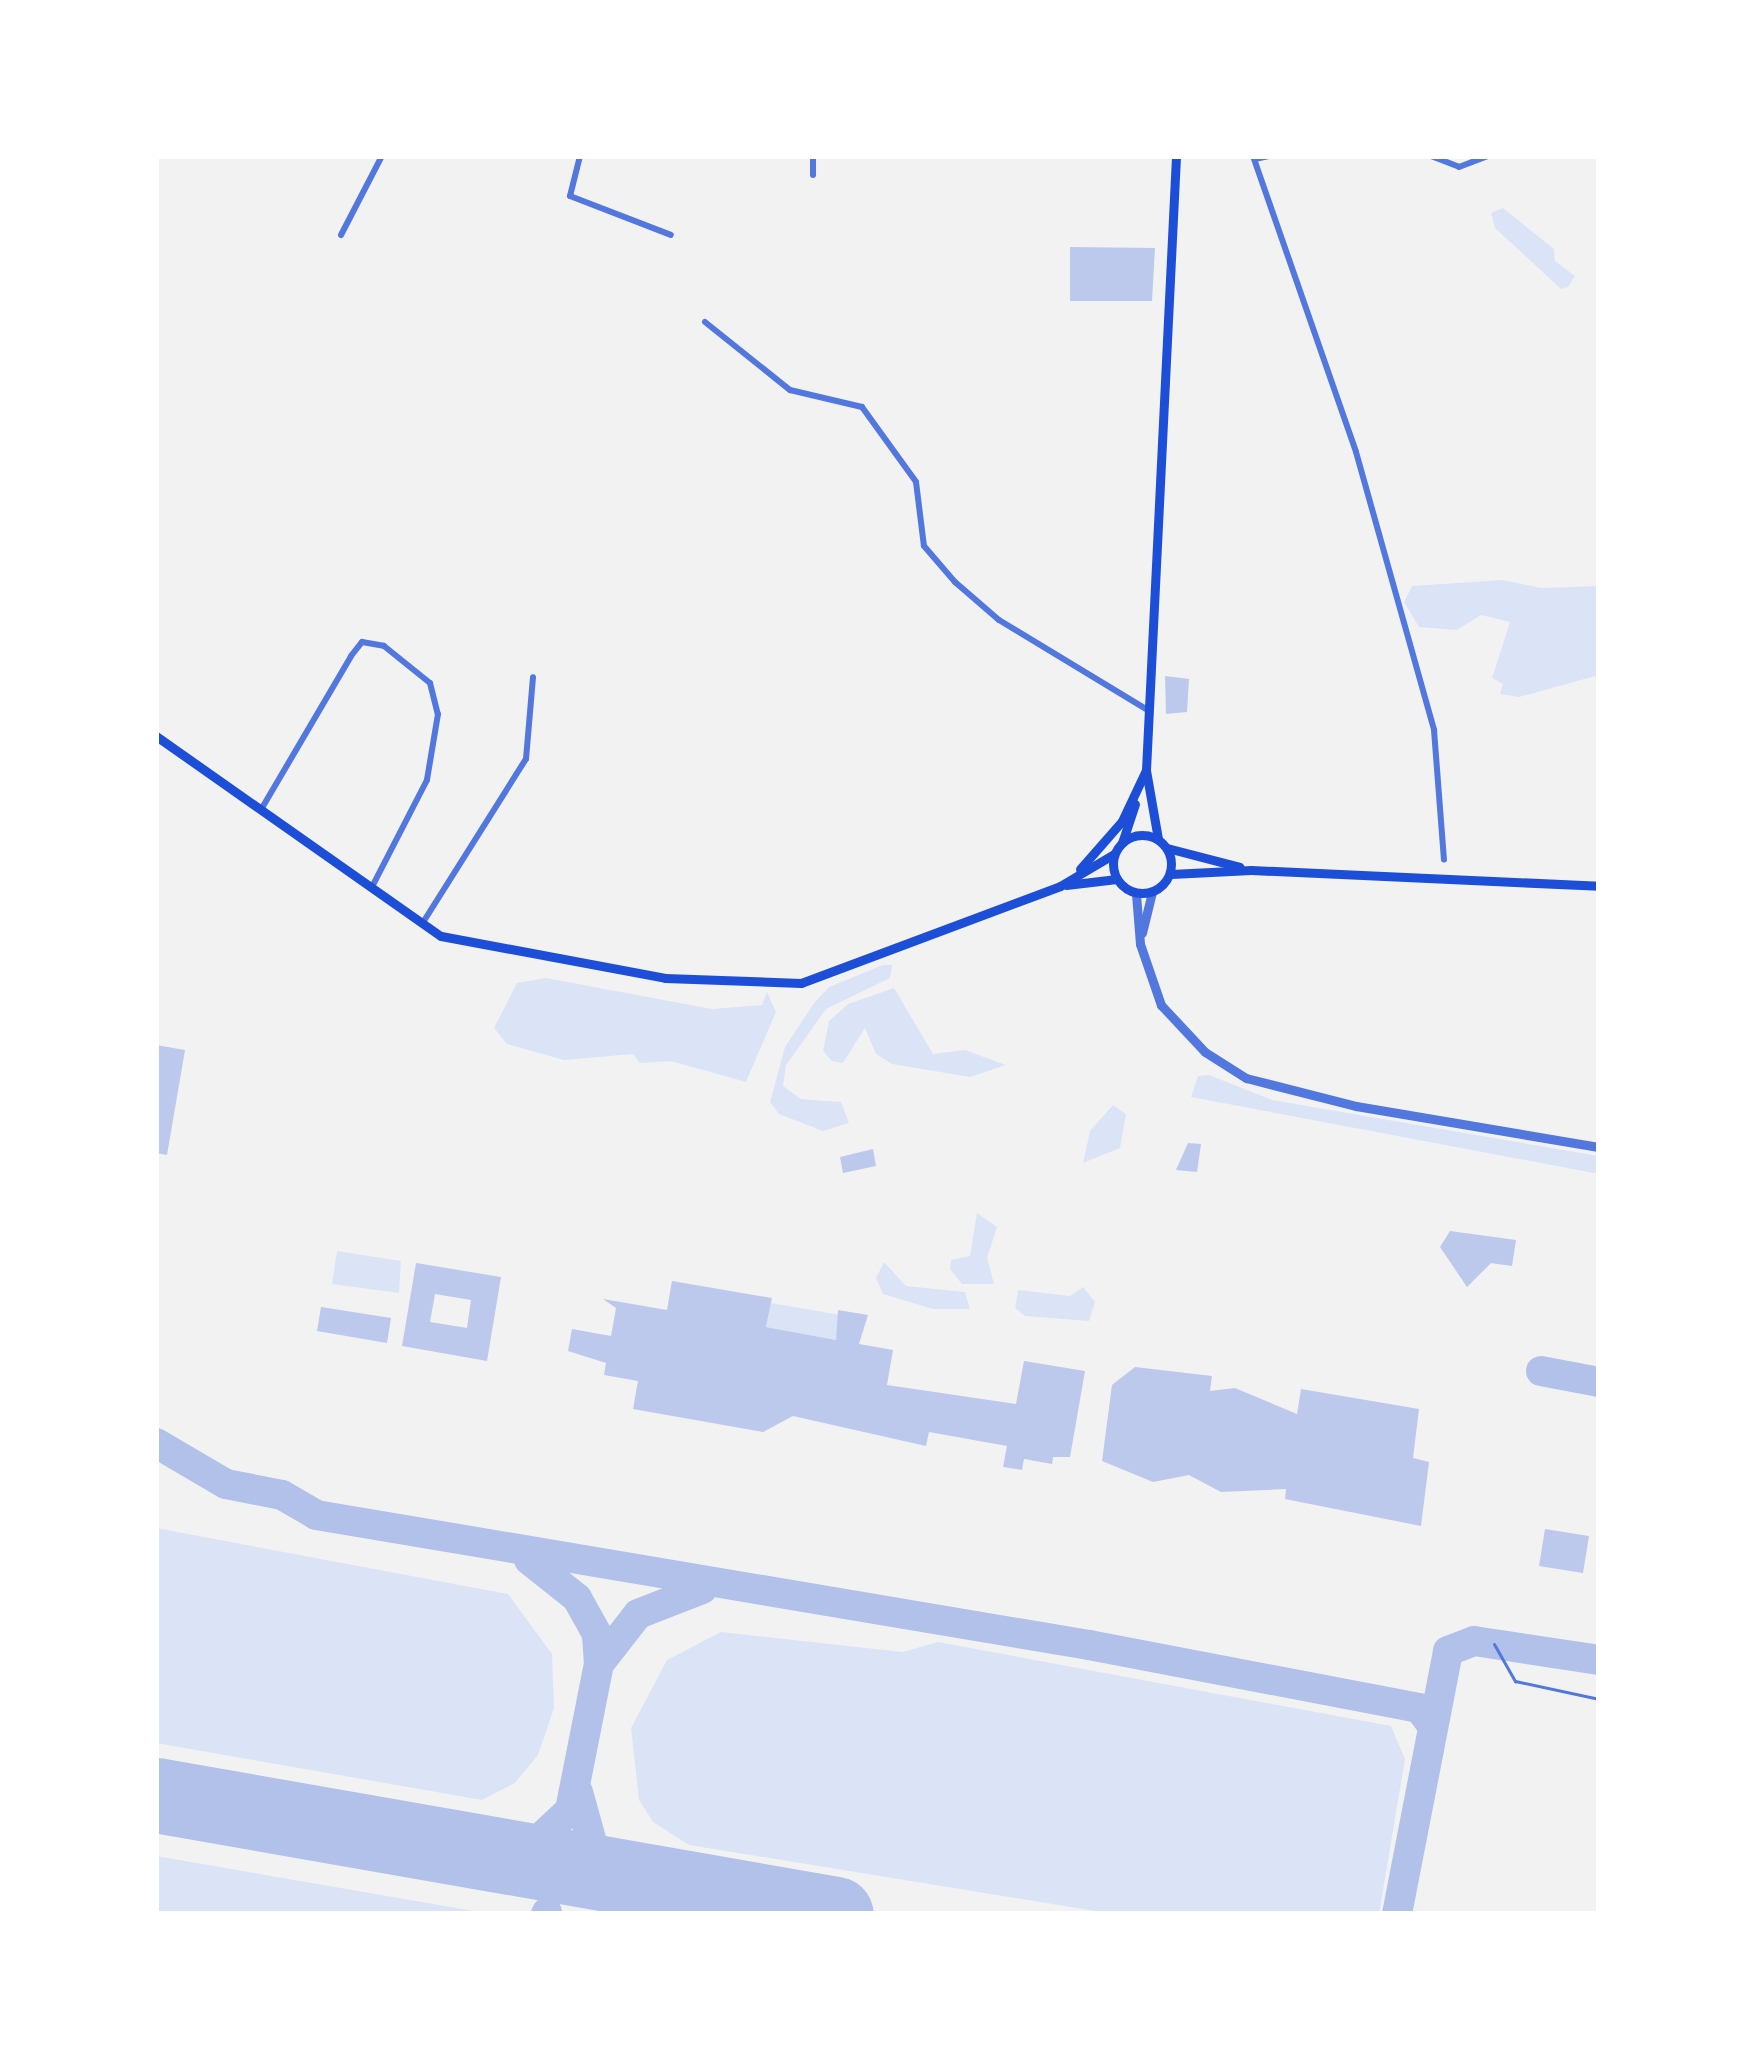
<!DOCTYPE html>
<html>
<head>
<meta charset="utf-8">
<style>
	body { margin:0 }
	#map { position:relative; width:1755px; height:2070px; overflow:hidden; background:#f2f2f2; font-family:Poppins,sans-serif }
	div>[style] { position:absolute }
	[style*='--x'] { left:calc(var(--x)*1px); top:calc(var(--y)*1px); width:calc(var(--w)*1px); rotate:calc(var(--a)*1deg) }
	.green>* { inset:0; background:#dbe4f7 }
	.taxiway>* { height:30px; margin:-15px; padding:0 15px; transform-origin:15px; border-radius:15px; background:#b2c1ea }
	.runway>* { height:75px; margin:-37.5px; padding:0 37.5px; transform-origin:37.5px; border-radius:37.5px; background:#b2c1ea }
	.building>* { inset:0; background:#bdc9ec }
	.service>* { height:3px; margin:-1.5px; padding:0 1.5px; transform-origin:1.5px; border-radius:1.5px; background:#5277de }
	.minor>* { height:6px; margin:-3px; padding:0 3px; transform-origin:3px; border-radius:3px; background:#5277de }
	.tertiary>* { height:9px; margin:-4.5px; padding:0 4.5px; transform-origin:4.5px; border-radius:4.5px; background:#5277de }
	.secondary>* { height:9px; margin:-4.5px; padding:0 4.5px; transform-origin:4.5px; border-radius:4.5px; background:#1d4ed8 }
	.secondary>.ring { margin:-4.5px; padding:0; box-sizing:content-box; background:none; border:9px solid #1d4ed8; border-radius:50% }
	span { translate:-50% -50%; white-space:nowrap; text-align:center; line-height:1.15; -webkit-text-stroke:10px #fff; paint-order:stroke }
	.frame { position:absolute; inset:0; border:159px solid #fff; pointer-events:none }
</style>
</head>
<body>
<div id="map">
	<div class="green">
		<div style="clip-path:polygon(1503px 208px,1554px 249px,1555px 261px,1575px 276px,1568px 287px,1561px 289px,1495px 228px,1491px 213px)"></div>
		<div style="clip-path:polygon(1502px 580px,1542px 588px,1599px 586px,1599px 675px,1519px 697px,1500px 694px,1503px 684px,1492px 678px,1510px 622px,1481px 615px,1457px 630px,1419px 627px,1404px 602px,1412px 586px)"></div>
		<div style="clip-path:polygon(883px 965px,892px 965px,890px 978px,826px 1009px,786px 1065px,783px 1086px,801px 1099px,841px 1102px,849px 1123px,823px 1131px,779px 1114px,770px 1102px,785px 1047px,814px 1003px,829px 987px)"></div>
		<div style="clip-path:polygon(546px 978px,712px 1009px,762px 1005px,767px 992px,776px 1012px,746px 1082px,671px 1061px,640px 1063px,633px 1054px,564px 1060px,507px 1044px,494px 1028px,517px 983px)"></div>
		<div style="clip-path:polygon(894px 988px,933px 1054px,965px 1050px,1006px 1065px,970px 1077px,892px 1064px,876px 1054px,865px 1028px,843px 1063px,832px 1061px,823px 1051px,829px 1021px,848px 1004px)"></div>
		<div style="clip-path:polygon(1209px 1075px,1272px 1100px,1599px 1156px,1599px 1174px,1191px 1097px,1198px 1076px)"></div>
		<div style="clip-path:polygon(1113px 1105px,1126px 1114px,1120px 1148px,1083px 1163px,1090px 1131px)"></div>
		<div style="clip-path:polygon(977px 1213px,997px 1227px,987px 1258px,994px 1284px,962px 1284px,950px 1269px,951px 1260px,970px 1256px)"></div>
		<div style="clip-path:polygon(337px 1251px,401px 1261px,399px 1293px,332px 1284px)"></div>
		<div style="clip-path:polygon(884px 1262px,906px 1286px,965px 1292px,970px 1309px,933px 1309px,883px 1294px,876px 1278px)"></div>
		<div style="clip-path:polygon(1083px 1287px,1095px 1302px,1089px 1321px,1025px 1316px,1015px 1308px,1018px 1290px,1070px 1296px)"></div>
		<div style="clip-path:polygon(771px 1303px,841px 1315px,836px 1340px,766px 1327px)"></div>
		<div style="clip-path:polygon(156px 1528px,508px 1594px,552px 1654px,554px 1708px,538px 1755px,515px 1783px,482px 1800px,156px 1743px)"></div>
		<div style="clip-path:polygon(721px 1632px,903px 1652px,938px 1642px,1391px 1726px,1405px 1759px,1379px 1914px,1114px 1914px,689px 1845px,653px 1822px,639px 1800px,631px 1728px,667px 1660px)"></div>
		<div style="clip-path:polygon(156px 1856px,491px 1914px,156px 1914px)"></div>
	</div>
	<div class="taxiway">
		<div style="--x:1541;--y:1371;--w:59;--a:10.7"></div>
		<div style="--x:156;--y:1443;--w:81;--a:30.4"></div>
		<div style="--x:226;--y:1484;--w:57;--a:11.1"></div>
		<div style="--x:282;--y:1495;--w:39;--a:30"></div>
		<div style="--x:316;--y:1515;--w:784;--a:9.55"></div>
		<div style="--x:1089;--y:1645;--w:336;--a:10.8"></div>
		<div style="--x:1419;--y:1708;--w:21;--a:53"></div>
		<div style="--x:599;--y:1664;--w:63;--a:-52"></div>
		<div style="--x:638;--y:1614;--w:69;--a:-21.3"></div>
		<div style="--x:578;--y:1792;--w:56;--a:74.5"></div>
		<div style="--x:593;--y:1846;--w:62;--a:33.2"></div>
		<div style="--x:496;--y:1853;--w:40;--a:-14.4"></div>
		<div style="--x:535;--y:1843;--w:48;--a:-43.3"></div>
		<div style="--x:570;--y:1810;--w:149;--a:-78.8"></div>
		<div style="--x:599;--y:1664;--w:30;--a:-94"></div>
		<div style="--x:597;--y:1634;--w:41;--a:-119.1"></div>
		<div style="--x:577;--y:1598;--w:61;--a:-141.6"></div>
		<div style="--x:546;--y:1914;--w:2;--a:-63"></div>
		<div style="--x:1397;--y:1914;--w:268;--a:-79"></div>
		<div style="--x:1448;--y:1651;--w:28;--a:-21"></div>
		<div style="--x:1474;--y:1641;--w:126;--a:8.6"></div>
	</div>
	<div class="runway">
		<div style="--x:156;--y:1795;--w:690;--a:9.93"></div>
	</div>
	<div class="building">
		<div style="clip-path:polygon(1070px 247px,1155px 248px,1152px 301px,1070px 301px)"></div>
		<div style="clip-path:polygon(1165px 676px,1189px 679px,1187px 712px,1166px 714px)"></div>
		<div style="clip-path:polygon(156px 1045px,185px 1050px,167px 1155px,156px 1153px)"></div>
		<div style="clip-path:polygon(1188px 1143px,1201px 1144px,1197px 1172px,1176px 1170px)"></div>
		<div style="clip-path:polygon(873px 1149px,876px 1166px,843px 1173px,840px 1157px)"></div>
		<div style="clip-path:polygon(1450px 1231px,1516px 1240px,1512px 1266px,1491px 1263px,1467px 1287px,1440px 1247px)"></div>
		<div style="clip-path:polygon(evenodd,416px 1263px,501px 1277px,487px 1361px,402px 1346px,416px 1263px,435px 1294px,471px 1300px,467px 1328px,430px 1322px,435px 1294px)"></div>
		<div style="clip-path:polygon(672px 1281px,772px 1298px,766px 1327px,836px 1340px,838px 1310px,868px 1315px,859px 1344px,893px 1350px,887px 1385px,1016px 1404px,1024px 1361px,1085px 1371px,1070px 1457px,1053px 1457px,1052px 1464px,1024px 1459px,1022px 1470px,1003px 1467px,1007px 1446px,929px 1432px,926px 1446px,793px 1416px,763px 1432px,633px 1409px,638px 1381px,604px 1375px,606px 1363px,568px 1351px,572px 1329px,611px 1336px,616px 1308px,603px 1299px,667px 1310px)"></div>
		<div style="clip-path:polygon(321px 1307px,391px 1318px,387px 1343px,317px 1331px)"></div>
		<div style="clip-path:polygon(1135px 1367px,1212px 1376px,1210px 1391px,1235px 1388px,1297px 1414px,1301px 1389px,1419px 1409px,1413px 1458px,1429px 1462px,1421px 1526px,1285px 1499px,1286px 1489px,1221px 1492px,1189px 1475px,1153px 1482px,1102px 1461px,1112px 1385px)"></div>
		<div style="clip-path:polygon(1545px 1529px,1589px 1536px,1583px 1573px,1539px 1566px)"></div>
	</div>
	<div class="service">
		<div style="--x:1494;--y:1644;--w:43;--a:60.4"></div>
		<div style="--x:1515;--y:1681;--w:86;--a:12.1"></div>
	</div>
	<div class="minor">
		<div style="--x:580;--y:156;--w:41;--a:104"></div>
		<div style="--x:570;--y:196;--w:108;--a:21.1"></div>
		<div style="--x:813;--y:156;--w:19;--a:90"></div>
		<div style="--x:1253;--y:156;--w:313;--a:70.8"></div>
		<div style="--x:1356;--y:452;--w:289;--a:74.3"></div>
		<div style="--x:1434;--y:730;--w:130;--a:85.6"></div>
		<div style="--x:1431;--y:156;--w:30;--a:21"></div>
		<div style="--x:1459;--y:167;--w:31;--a:-21"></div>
		<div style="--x:1255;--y:159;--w:14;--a:-12"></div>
		<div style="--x:341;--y:235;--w:89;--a:-62.6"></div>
		<div style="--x:705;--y:322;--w:109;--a:38.7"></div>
		<div style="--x:790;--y:390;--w:74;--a:13.3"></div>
		<div style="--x:862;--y:407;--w:92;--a:54.2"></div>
		<div style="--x:916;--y:482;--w:64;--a:82.9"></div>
		<div style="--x:924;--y:546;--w:48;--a:49.3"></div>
		<div style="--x:955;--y:582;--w:58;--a:40.8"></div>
		<div style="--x:999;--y:620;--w:175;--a:31.2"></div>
		<div style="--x:262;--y:808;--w:176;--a:-59.6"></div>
		<div style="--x:351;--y:656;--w:18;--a:-52"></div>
		<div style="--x:362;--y:642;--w:22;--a:10"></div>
		<div style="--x:384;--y:646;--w:59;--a:38.8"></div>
		<div style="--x:430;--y:683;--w:32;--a:76"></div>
		<div style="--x:438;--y:714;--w:67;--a:99.5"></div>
		<div style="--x:427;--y:780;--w:120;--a:117.2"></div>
		<div style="--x:422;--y:924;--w:195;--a:-57.8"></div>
		<div style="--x:526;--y:759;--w:82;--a:-85.1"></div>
	</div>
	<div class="tertiary">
		<div style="--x:1136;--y:894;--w:50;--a:85.4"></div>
		<div style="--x:1140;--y:944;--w:65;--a:71"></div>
		<div style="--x:1161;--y:1005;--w:64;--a:46.9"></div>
		<div style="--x:1205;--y:1052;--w:49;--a:32.4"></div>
		<div style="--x:1246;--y:1078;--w:114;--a:14.3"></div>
		<div style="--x:1356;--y:1106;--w:246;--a:9.6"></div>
		<div style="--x:1142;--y:933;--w:42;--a:-76.3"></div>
	</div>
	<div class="secondary">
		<div style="--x:156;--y:736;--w:348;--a:35.1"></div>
		<div style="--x:441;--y:936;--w:228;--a:10.6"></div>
		<div style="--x:665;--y:978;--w:136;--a:2.1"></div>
		<div style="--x:801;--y:983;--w:277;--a:-20.5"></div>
		<div style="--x:1060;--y:886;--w:63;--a:-30.7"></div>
		<div class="ring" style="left:1113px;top:835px;width:49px;height:49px"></div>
		<div style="--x:1158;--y:839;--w:70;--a:-99.9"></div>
		<div style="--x:1146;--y:770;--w:615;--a:-87.2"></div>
		<div style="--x:1122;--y:843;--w:41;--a:-71.6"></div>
		<div style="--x:1167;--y:848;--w:75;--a:14.6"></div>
		<div style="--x:1080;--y:869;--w:64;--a:-48.8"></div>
		<div style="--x:1122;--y:821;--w:56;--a:-64.8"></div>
		<div style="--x:1171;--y:874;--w:80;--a:-2.9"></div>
		<div style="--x:1251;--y:870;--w:348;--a:2.6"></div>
		<div style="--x:1066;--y:885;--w:51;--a:-6.7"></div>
	</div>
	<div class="frame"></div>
</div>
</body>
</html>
